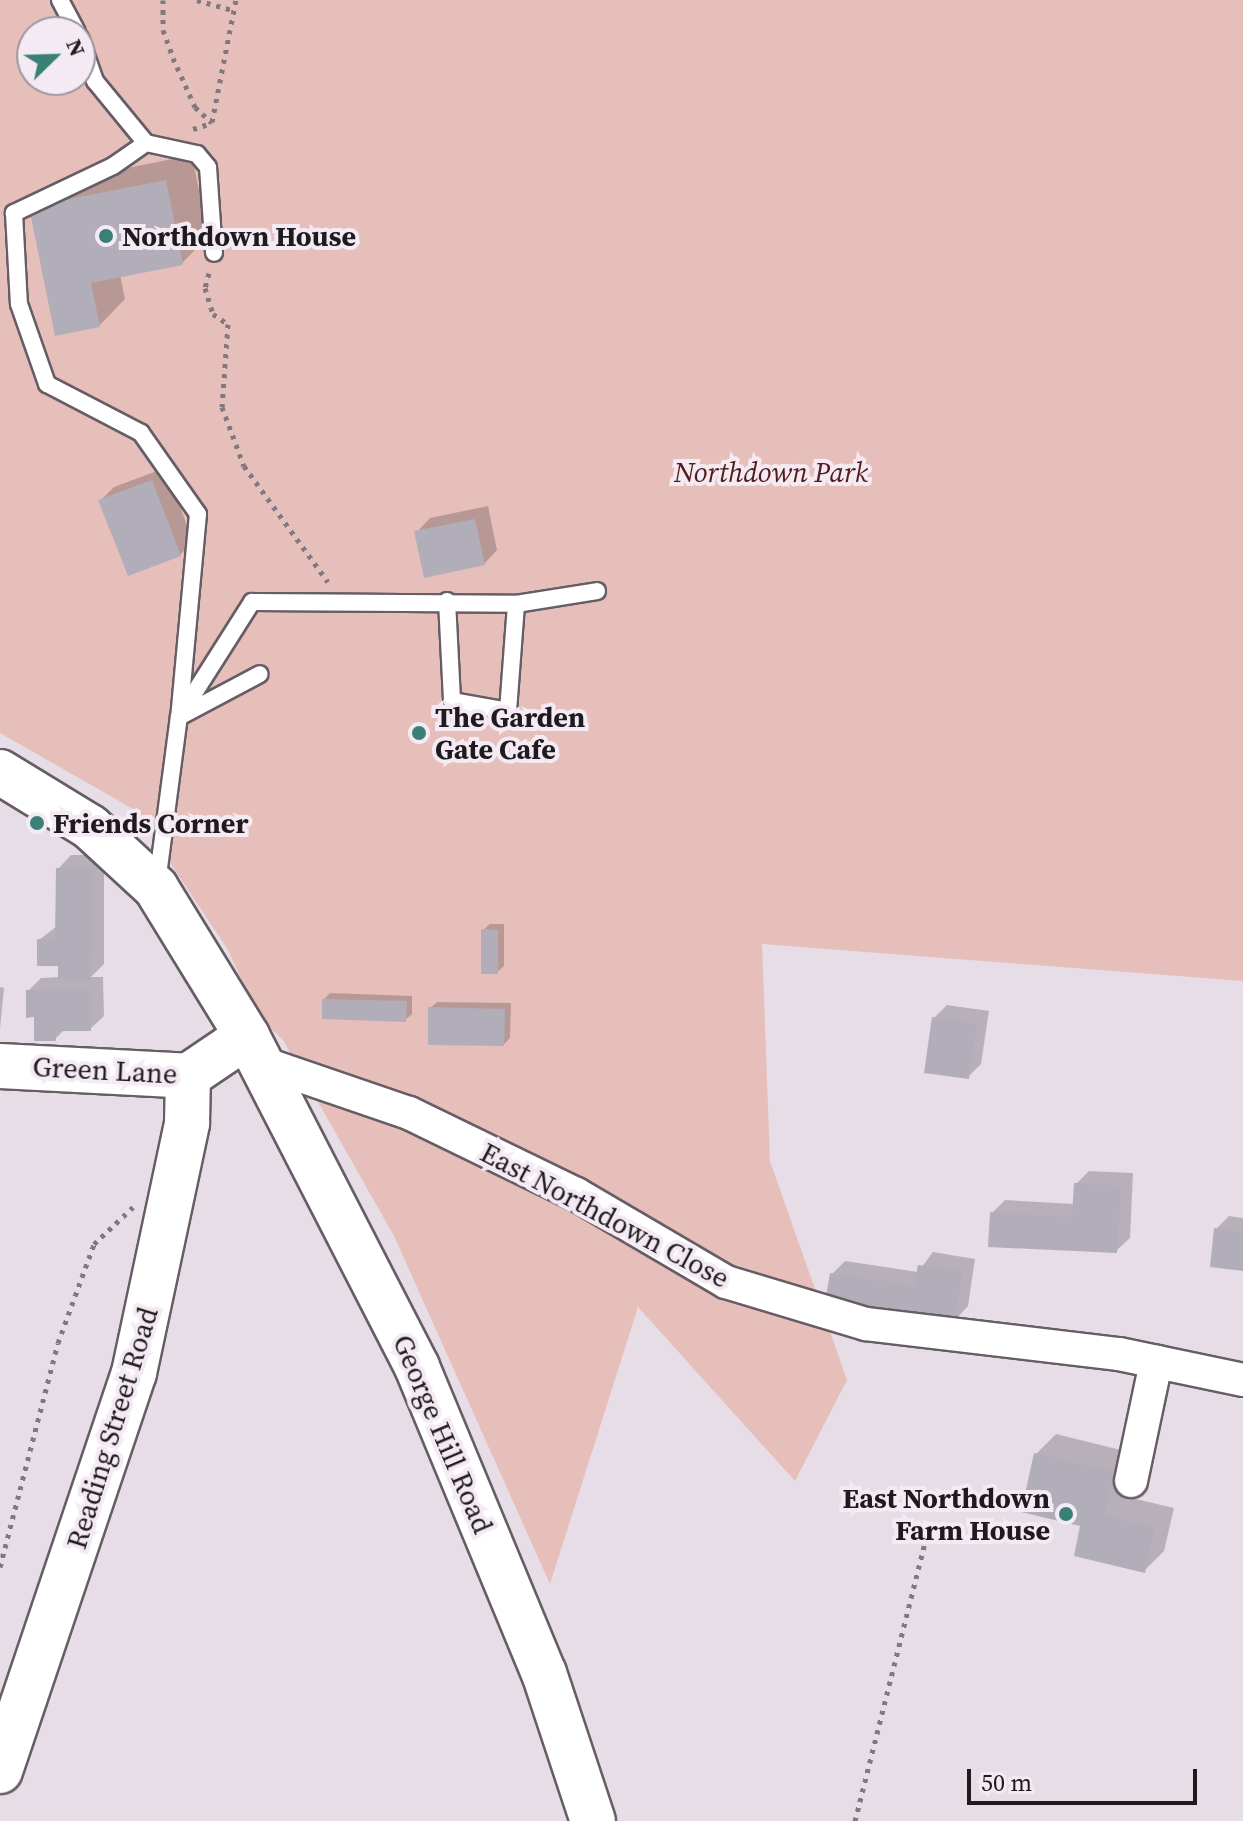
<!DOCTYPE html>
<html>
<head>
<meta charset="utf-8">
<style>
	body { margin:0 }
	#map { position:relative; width:1243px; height:1821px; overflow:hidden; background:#e7dde6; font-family:"Source Serif 4",serif }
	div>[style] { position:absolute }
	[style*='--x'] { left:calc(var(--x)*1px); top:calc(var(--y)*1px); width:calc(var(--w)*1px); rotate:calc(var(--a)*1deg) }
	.green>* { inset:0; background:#e6bfbb }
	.shadow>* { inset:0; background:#0003 }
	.building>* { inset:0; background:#b1aeb9 }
	.path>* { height:5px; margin-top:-2.5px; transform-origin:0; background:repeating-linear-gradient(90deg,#807980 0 4px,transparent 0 10px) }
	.roads { filter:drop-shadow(2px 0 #665d65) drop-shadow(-2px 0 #665d65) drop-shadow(0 2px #665d65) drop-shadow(0 -2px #665d65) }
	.lane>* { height:16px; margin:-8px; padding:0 8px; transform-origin:8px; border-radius:8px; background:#fff }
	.street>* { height:32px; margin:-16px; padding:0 16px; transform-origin:16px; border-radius:16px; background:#fff }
	.secondary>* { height:44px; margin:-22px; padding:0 22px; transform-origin:22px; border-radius:22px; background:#fff }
	.dots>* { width:22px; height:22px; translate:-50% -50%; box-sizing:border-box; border:4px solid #f4eaf3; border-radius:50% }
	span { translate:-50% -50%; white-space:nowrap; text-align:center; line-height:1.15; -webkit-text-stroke:8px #f4eaf3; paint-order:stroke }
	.poi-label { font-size:28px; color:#1e1a1e; font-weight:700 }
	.left { translate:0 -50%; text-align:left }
	.right { translate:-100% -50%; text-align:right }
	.park-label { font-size:28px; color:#531b18; font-style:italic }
	.street-label { font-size:28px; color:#1e1a1e }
	.north { position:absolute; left:16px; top:16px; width:80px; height:80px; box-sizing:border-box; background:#f4eaf3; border:2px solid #9e979e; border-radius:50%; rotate:67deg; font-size:22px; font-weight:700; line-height:32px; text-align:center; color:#1e1a1e }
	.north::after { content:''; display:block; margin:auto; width:28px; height:36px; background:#3b8076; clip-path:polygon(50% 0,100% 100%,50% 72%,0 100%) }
	.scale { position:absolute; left:967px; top:1769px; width:230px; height:36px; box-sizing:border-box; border:4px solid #1e1a1e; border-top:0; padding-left:10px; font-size:24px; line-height:28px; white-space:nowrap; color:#1e1a1e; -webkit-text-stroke:6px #f4eaf3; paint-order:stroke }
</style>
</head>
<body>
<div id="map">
	<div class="green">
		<div style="clip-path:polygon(evenodd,0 0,1243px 0,1243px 981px,762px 944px,770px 1161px,847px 1380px,795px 1481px,638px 1307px,550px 1584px,394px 1236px,283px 1040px,258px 1016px,228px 950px,135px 810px,0 733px,0 0,32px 32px,80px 32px,80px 80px,32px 80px,32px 32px)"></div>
	</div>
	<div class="shadow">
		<div style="clip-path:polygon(192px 155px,208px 237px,182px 263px,120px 275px,125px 299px,99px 326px,31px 208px,58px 182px)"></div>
		<div style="clip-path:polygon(165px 468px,193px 541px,180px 555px,101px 500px,114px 487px)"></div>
		<div style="clip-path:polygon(488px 506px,497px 550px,484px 564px,417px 532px,430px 518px)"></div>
		<div style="clip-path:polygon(71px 855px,104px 855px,104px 964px,91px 977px,103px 977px,104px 1016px,90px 1029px,65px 1029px,55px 1039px,36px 1015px,28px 991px,41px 978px,60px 977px,60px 964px,39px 940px,57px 926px,58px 869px)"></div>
		<div style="clip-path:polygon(490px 924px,504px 924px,504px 966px,497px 972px,483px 930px)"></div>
		<div style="clip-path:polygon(0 987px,4px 988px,0 1029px)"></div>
		<div style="clip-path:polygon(330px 993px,412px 996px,412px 1014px,405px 1020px,324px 999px)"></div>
		<div style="clip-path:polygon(437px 1002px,511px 1003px,510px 1038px,504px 1044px,430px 1008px)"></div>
		<div style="clip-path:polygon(947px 1005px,989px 1011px,981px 1064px,968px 1077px,934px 1018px)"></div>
		<div style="clip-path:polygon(1089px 1171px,1133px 1173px,1130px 1238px,1116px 1251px,992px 1213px,1005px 1200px,1074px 1204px,1076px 1184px)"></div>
		<div style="clip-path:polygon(1229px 1216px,1243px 1218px,1243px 1269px,1216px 1229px)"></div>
		<div style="clip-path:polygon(933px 1252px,975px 1259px,968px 1306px,955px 1320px,832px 1274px,845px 1261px,918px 1272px)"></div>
		<div style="clip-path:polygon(1056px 1434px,1133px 1453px,1123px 1496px,1174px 1508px,1164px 1551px,1144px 1571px,1082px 1525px,1036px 1454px)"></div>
	</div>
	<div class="building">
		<div style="clip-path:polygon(166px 180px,183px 265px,91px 283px,100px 327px,55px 336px,29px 207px)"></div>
		<div style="clip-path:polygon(152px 480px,181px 556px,128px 576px,98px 500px)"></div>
		<div style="clip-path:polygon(475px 519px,485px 565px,424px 578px,414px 531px)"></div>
		<div style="clip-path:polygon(56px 868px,92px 868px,91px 980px,58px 979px,58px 966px,37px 966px,37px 939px,55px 939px)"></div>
		<div style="clip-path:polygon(481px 929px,498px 930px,498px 974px,481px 974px)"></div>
		<div style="clip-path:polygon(91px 989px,91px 1031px,56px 1031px,56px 1041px,34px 1041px,34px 1017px,26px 1018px,26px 990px)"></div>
		<div style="clip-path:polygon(322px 999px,407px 1001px,406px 1022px,322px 1019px)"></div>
		<div style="clip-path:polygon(428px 1007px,505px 1009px,504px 1046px,428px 1045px)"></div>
		<div style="clip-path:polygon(932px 1017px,977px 1024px,969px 1079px,924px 1073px)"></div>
		<div style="clip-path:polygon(1074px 1183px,1121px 1186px,1117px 1253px,988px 1247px,990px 1212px,1072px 1217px)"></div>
		<div style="clip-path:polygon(1214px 1228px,1243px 1232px,1243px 1271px,1210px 1267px)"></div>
		<div style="clip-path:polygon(918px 1265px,963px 1271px,955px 1322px,825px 1302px,830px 1273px,914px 1286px)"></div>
		<div style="clip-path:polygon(1034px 1453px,1114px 1472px,1104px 1515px,1155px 1528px,1145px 1573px,1074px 1556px,1080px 1526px,1021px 1512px)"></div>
	</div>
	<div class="path">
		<div style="--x:163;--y:0;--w:30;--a:90"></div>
		<div style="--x:163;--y:30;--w:30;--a:70"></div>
		<div style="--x:173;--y:58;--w:54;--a:65.8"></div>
		<div style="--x:195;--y:107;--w:23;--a:43"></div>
		<div style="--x:197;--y:0;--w:37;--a:16"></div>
		<div style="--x:212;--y:122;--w:124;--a:-78.9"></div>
		<div style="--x:193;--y:129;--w:20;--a:-18"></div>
		<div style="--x:209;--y:273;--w:16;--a:105"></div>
		<div style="--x:205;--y:288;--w:27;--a:73"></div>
		<div style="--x:213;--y:314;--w:18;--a:34"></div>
		<div style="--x:228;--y:324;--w:83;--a:94.1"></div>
		<div style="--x:222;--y:407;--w:63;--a:69.6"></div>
		<div style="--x:244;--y:466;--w:143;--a:54.1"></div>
		<div style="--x:0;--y:1567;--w:231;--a:-75.5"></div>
		<div style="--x:58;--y:1343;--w:105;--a:-70"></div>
		<div style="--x:94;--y:1244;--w:54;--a:-43.5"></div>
		<div style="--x:855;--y:1821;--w:291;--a:-75.9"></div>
	</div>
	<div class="roads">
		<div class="lane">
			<div style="--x:60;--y:0;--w:36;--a:62"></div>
			<div style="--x:80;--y:38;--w:46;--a:70.8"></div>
			<div style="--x:95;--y:81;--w:80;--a:50.6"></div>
			<div style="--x:146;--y:143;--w:40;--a:145.1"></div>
			<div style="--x:113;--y:166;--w:110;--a:154.6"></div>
			<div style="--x:14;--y:213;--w:91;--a:86.9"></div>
			<div style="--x:19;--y:304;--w:85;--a:70.7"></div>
			<div style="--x:47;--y:384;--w:106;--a:27.5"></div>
			<div style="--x:141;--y:433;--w:99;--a:54.9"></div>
			<div style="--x:198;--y:514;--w:204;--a:95.3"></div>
			<div style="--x:146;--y:143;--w:52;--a:12.2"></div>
			<div style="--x:197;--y:154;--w:17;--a:50"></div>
			<div style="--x:208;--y:167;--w:86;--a:86"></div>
			<div style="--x:447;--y:601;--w:100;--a:87.1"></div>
			<div style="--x:452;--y:701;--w:57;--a:10.1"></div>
			<div style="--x:508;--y:711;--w:107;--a:-85.7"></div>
			<div style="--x:181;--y:716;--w:89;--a:-28"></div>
			<div style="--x:157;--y:883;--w:167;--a:-82.5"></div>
			<div style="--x:179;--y:717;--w:136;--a:-57.6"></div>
			<div style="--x:252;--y:602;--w:264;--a:0.4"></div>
			<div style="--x:516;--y:604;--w:82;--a:-9.1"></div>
		</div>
		<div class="street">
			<div style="--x:260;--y:1062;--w:157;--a:18.9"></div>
			<div style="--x:409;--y:1113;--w:186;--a:25.9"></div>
			<div style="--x:576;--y:1194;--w:174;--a:30.4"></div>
			<div style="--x:726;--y:1282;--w:146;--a:16.7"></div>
			<div style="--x:866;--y:1324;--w:255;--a:6.8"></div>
			<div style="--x:1119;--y:1354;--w:127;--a:11.8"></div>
			<div style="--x:1131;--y:1481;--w:122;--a:-78.1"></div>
		</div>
		<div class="secondary">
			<div style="--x:0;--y:772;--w:105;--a:31.4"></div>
			<div style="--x:90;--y:827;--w:90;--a:42.7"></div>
			<div style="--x:156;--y:888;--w:174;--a:58.4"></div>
			<div style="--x:247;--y:1036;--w:372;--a:62.8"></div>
			<div style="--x:417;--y:1367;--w:331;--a:67.5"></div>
			<div style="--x:544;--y:1673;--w:156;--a:71.7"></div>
			<div style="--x:0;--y:1066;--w:188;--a:3"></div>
			<div style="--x:188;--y:1076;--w:71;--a:-34.1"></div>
			<div style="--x:0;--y:1771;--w:420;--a:-71.4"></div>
			<div style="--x:134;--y:1373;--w:256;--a:-78"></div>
			<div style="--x:187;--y:1123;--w:47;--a:-88.8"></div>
		</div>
	</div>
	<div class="dots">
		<div style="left:106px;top:236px;background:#3b8076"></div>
		<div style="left:419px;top:733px;background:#3b8076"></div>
		<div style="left:37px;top:823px;background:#3b8076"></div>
		<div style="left:1066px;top:1514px;background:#3b8076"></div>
	</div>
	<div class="poi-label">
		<span class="left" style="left:122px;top:236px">Northdown House</span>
		<span class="left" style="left:435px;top:733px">The Garden<br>Gate Cafe</span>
		<span class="left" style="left:53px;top:823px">Friends Corner</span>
		<span class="right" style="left:1050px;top:1514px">East Northdown<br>Farm House</span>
	</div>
	<div class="park-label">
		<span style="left:771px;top:472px">Northdown Park</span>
	</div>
	<div class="street-label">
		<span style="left:105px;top:1070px;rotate:3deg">Green Lane</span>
		<span style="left:605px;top:1215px;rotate:28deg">East Northdown Close</span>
		<span style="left:112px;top:1428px;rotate:-73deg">Reading Street Road</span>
		<span style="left:443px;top:1434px;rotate:67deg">George Hill Road</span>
	</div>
	<div class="north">N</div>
	<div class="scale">50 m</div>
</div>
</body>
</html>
